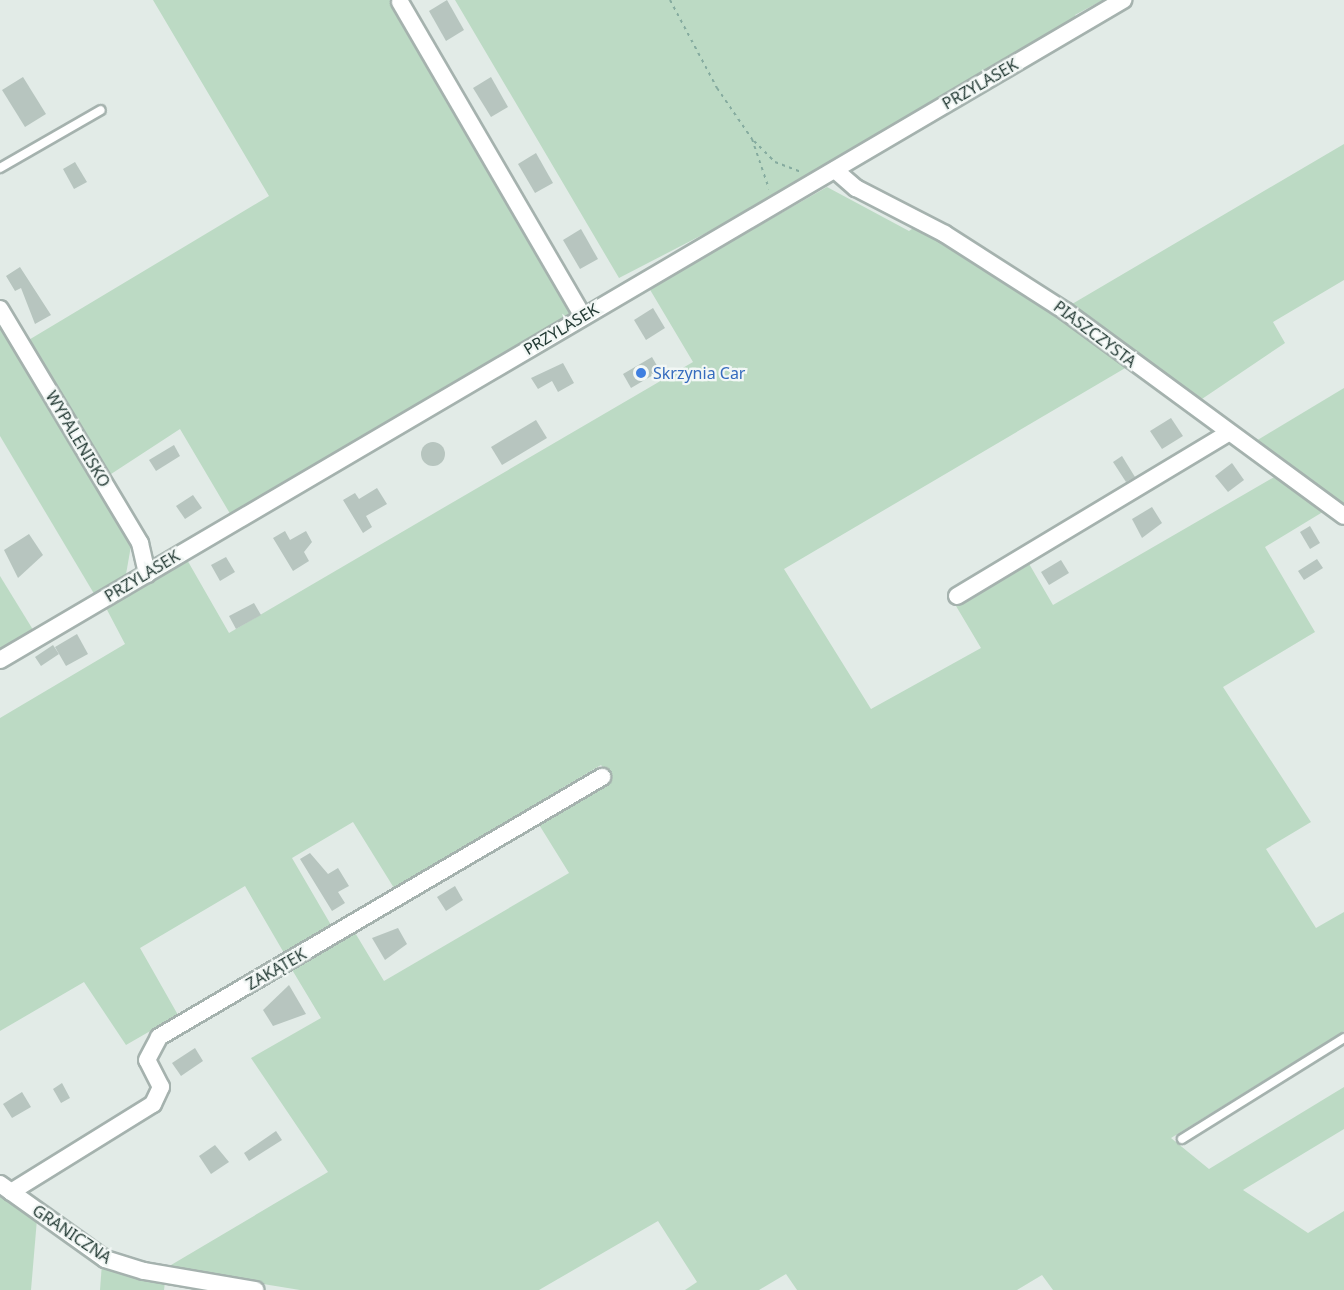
<!DOCTYPE html>
<html>
<head>
<meta charset="utf-8">
<style>
	body { margin:0 }
	#map { position:relative; width:1344px; height:1290px; overflow:hidden; background:#e2ebe7; font-family:"Noto Sans",sans-serif }
	div>[style] { position:absolute }
	[style*='--x'] { left:calc(var(--x)*1px); top:calc(var(--y)*1px); width:calc(var(--w)*1px); rotate:calc(var(--a)*1deg) }
	.green>* { inset:0; background:#bcdac4 }
	.building>* { inset:0; background:#b7c5bf }
	.round { border-radius:50% }
	.path>* { height:2px; margin-top:-1px; transform-origin:0; background:repeating-linear-gradient(90deg,#85ab9f 0 3px,transparent 0 7.5px) }
	.roads { filter:drop-shadow(2px 0 #a5b2ae) drop-shadow(-2px 0 #a5b2ae) drop-shadow(0 2px #a5b2ae) drop-shadow(0 -2px #a5b2ae) }
	.lane>* { height:8px; margin:-4px; padding:0 4px; transform-origin:4px; border-radius:4px; background:#fff }
	.street>* { height:16px; margin:-8px; padding:0 8px; transform-origin:8px; border-radius:8px; background:#fff }
	.dots>* { width:16px; height:16px; translate:-50% -50%; box-sizing:border-box; border:3px solid #f2f7f5; border-radius:50% }
	span { translate:-50% -50%; white-space:nowrap; text-align:center; line-height:1.15; -webkit-text-stroke:4.5px #f2f7f5; paint-order:stroke }
	.street-label { font-size:16px; color:#233a34 }
	.shop-label { font-size:16px; color:#366cbe }
	.left { translate:0 -50%; text-align:left }
</style>
</head>
<body>
<div id="map">
	<div class="green">
		<div style="clip-path:polygon(153px 0,392px 0,576px 316px,232px 517px,180px 429px,108px 476px,27px 341px,269px 196px)"></div>
		<div style="clip-path:polygon(455px 0,1103px 0,1075px 15px,1078px 20px,762px 204px,619px 278px)"></div>
		<div style="clip-path:polygon(1344px 144px,1344px 280px,1273px 322px,1285px 343px,1196px 403px,1067px 307px)"></div>
		<div style="clip-path:polygon(827px 187px,909px 231px,919px 224px,1029px 293px,1127px 367px,784px 569px,871px 709px,981px 648px,956px 606px,1028px 562px,1053px 605px,1276px 476px,1326px 510px,1265px 547px,1315px 632px,1223px 687px,1311px 822px,1266px 849px,1316px 928px,1344px 912px,1344px 1031px,1171px 1138px,1209px 1169px,1344px 1087px,1344px 1129px,1243px 1190px,1308px 1233px,1344px 1211px,1344px 1290px,1053px 1290px,1042px 1275px,1017px 1290px,797px 1290px,786px 1274px,759px 1290px,685px 1290px,697px 1282px,658px 1221px,539px 1290px,300px 1290px,166px 1268px,328px 1172px,251px 1058px,321px 1018px,291px 968px,354px 931px,384px 981px,569px 873px,538px 823px,611px 778px,601px 765px,394px 888px,353px 822px,292px 858px,331px 925px,284px 953px,245px 886px,140px 948px,178px 1015px,126px 1045px,84px 982px,0 1031px,0 718px,125px 644px,105px 606px,186px 558px,229px 633px,693px 362px,649px 288px)"></div>
		<div style="clip-path:polygon(0 319px,132px 540px,125px 580px,96px 597px,0 436px)"></div>
		<div style="clip-path:polygon(1344px 388px,1344px 511px,1251px 444px)"></div>
		<div style="clip-path:polygon(0 576px,35px 633px,0 653px)"></div>
		<div style="clip-path:polygon(0 1193px,37px 1219px,31px 1290px,0 1290px)"></div>
		<div style="clip-path:polygon(102px 1263px,165px 1282px,164px 1290px,100px 1290px)"></div>
	</div>
	<div class="building">
		<div style="clip-path:polygon(447px 0,464px 30px,446px 41px,429px 11px)"></div>
		<div style="clip-path:polygon(23px 77px,46px 114px,25px 127px,2px 90px)"></div>
		<div style="clip-path:polygon(491px 77px,508px 107px,491px 117px,473px 88px)"></div>
		<div style="clip-path:polygon(536px 153px,553px 183px,535px 193px,518px 164px)"></div>
		<div style="clip-path:polygon(75px 162px,87px 182px,74px 189px,63px 169px)"></div>
		<div style="clip-path:polygon(581px 229px,598px 259px,580px 269px,563px 240px)"></div>
		<div style="clip-path:polygon(20px 267px,51px 315px,35px 324px,21px 288px,15px 291px,6px 276px)"></div>
		<div style="clip-path:polygon(653px 308px,665px 328px,646px 340px,634px 320px)"></div>
		<div style="clip-path:polygon(652px 357px,660px 371px,631px 388px,623px 374px)"></div>
		<div style="clip-path:polygon(563px 363px,574px 383px,558px 392px,552px 381px,538px 389px,531px 378px)"></div>
		<div style="clip-path:polygon(1171px 418px,1183px 436px,1162px 449px,1150px 431px)"></div>
		<div style="clip-path:polygon(536px 420px,547px 438px,502px 465px,491px 447px)"></div>
		<div class="round" style="left:421px;top:442px;width:24px;height:24px"></div>
		<div style="clip-path:polygon(174px 445px,180px 456px,156px 471px,149px 460px)"></div>
		<div style="clip-path:polygon(1122px 456px,1135px 477px,1126px 482px,1113px 462px)"></div>
		<div style="clip-path:polygon(1232px 463px,1244px 480px,1228px 492px,1215px 476px)"></div>
		<div style="clip-path:polygon(377px 488px,387px 504px,366px 516px,372px 527px,363px 533px,343px 500px,355px 493px,359px 499px)"></div>
		<div style="clip-path:polygon(193px 495px,202px 508px,185px 519px,176px 506px)"></div>
		<div style="clip-path:polygon(1152px 507px,1162px 523px,1142px 538px,1132px 519px)"></div>
		<div style="clip-path:polygon(1310px 526px,1320px 543px,1310px 549px,1300px 532px)"></div>
		<div style="clip-path:polygon(285px 531px,290px 540px,306px 531px,312px 542px,304px 552px,309px 561px,293px 571px,273px 538px)"></div>
		<div style="clip-path:polygon(29px 534px,43px 555px,18px 578px,4px 550px)"></div>
		<div style="clip-path:polygon(226px 557px,235px 572px,220px 581px,211px 565px)"></div>
		<div style="clip-path:polygon(1317px 559px,1323px 568px,1304px 580px,1298px 571px)"></div>
		<div style="clip-path:polygon(1061px 560px,1069px 573px,1049px 585px,1041px 572px)"></div>
		<div style="clip-path:polygon(254px 603px,261px 615px,236px 629px,229px 616px)"></div>
		<div style="clip-path:polygon(77px 634px,88px 654px,66px 666px,55px 647px)"></div>
		<div style="clip-path:polygon(53px 645px,59px 654px,41px 666px,35px 657px)"></div>
		<div style="clip-path:polygon(310px 853px,328px 874px,338px 868px,349px 886px,338px 892px,345px 903px,332px 911px,300px 859px)"></div>
		<div style="clip-path:polygon(455px 886px,463px 900px,446px 911px,437px 897px)"></div>
		<div style="clip-path:polygon(398px 928px,407px 944px,385px 960px,372px 938px)"></div>
		<div style="clip-path:polygon(289px 985px,306px 1014px,273px 1026px,263px 1010px)"></div>
		<div style="clip-path:polygon(195px 1048px,203px 1061px,181px 1076px,172px 1063px)"></div>
		<div style="clip-path:polygon(62px 1083px,70px 1098px,61px 1103px,53px 1089px)"></div>
		<div style="clip-path:polygon(22px 1092px,31px 1107px,12px 1118px,3px 1104px)"></div>
		<div style="clip-path:polygon(276px 1131px,282px 1140px,249px 1161px,244px 1153px)"></div>
		<div style="clip-path:polygon(215px 1145px,229px 1162px,211px 1174px,199px 1156px)"></div>
	</div>
	<div class="path">
		<div style="--x:670;--y:0;--w:100;--a:61.9"></div>
		<div style="--x:717;--y:88;--w:62;--a:55.5"></div>
		<div style="--x:752;--y:139;--w:53;--a:71.2"></div>
		<div style="--x:754;--y:141;--w:30;--a:45"></div>
		<div style="--x:775;--y:162;--w:28;--a:21"></div>
	</div>
	<div class="roads">
		<div class="lane">
			<div style="--x:0;--y:168;--w:116;--a:-29.9"></div>
			<div style="--x:1182;--y:1139;--w:191;--a:-31.9"></div>
		</div>
		<div class="street">
			<div style="--x:400;--y:2;--w:363;--a:59.8"></div>
			<div style="--x:835;--y:170;--w:28;--a:41"></div>
			<div style="--x:856;--y:188;--w:100;--a:27.3"></div>
			<div style="--x:945;--y:234;--w:143;--a:32.7"></div>
			<div style="--x:1065;--y:311;--w:346;--a:36.3"></div>
			<div style="--x:0;--y:309;--w:273;--a:59.1"></div>
			<div style="--x:140;--y:543;--w:32;--a:77"></div>
			<div style="--x:957;--y:596;--w:315;--a:-31"></div>
			<div style="--x:0;--y:660;--w:1303;--a:-30.44"></div>
			<div style="--x:0;--y:1184;--w:129;--a:35.5"></div>
			<div style="--x:105;--y:1259;--w:41;--a:17.1"></div>
			<div style="--x:144;--y:1271;--w:113;--a:9.7"></div>
			<div style="--x:11;--y:1192;--w:167;--a:-31.8"></div>
			<div style="--x:153;--y:1104;--w:19;--a:-65"></div>
			<div style="--x:161;--y:1087;--w:30;--a:-117"></div>
			<div style="--x:147;--y:1060;--w:26;--a:-62"></div>
			<div style="--x:159;--y:1037;--w:514;--a:-30.41"></div>
		</div>
	</div>
	<div class="dots">
		<div style="left:641px;top:373px;background:#3f7fe0"></div>
	</div>
	<div class="street-label">
		<span style="left:980px;top:84px;rotate:-30deg">PRZYLASEK</span>
		<span style="left:561px;top:329px;rotate:-31deg">PRZYLASEK</span>
		<span style="left:1095px;top:334px;rotate:37deg">PIASZCZYSTA</span>
		<span style="left:78px;top:439px;rotate:59deg">WYPALENISKO</span>
		<span style="left:142px;top:576px;rotate:-31deg">PRZYLASEK</span>
		<span style="left:276px;top:969px;rotate:-30deg">ZAKĄTEK</span>
		<span style="left:72px;top:1234px;rotate:34deg">GRANICZNA</span>
	</div>
	<div class="shop-label">
		<span class="left" style="left:653px;top:373px">Skrzynia Car</span>
	</div>
</div>
</body>
</html>
